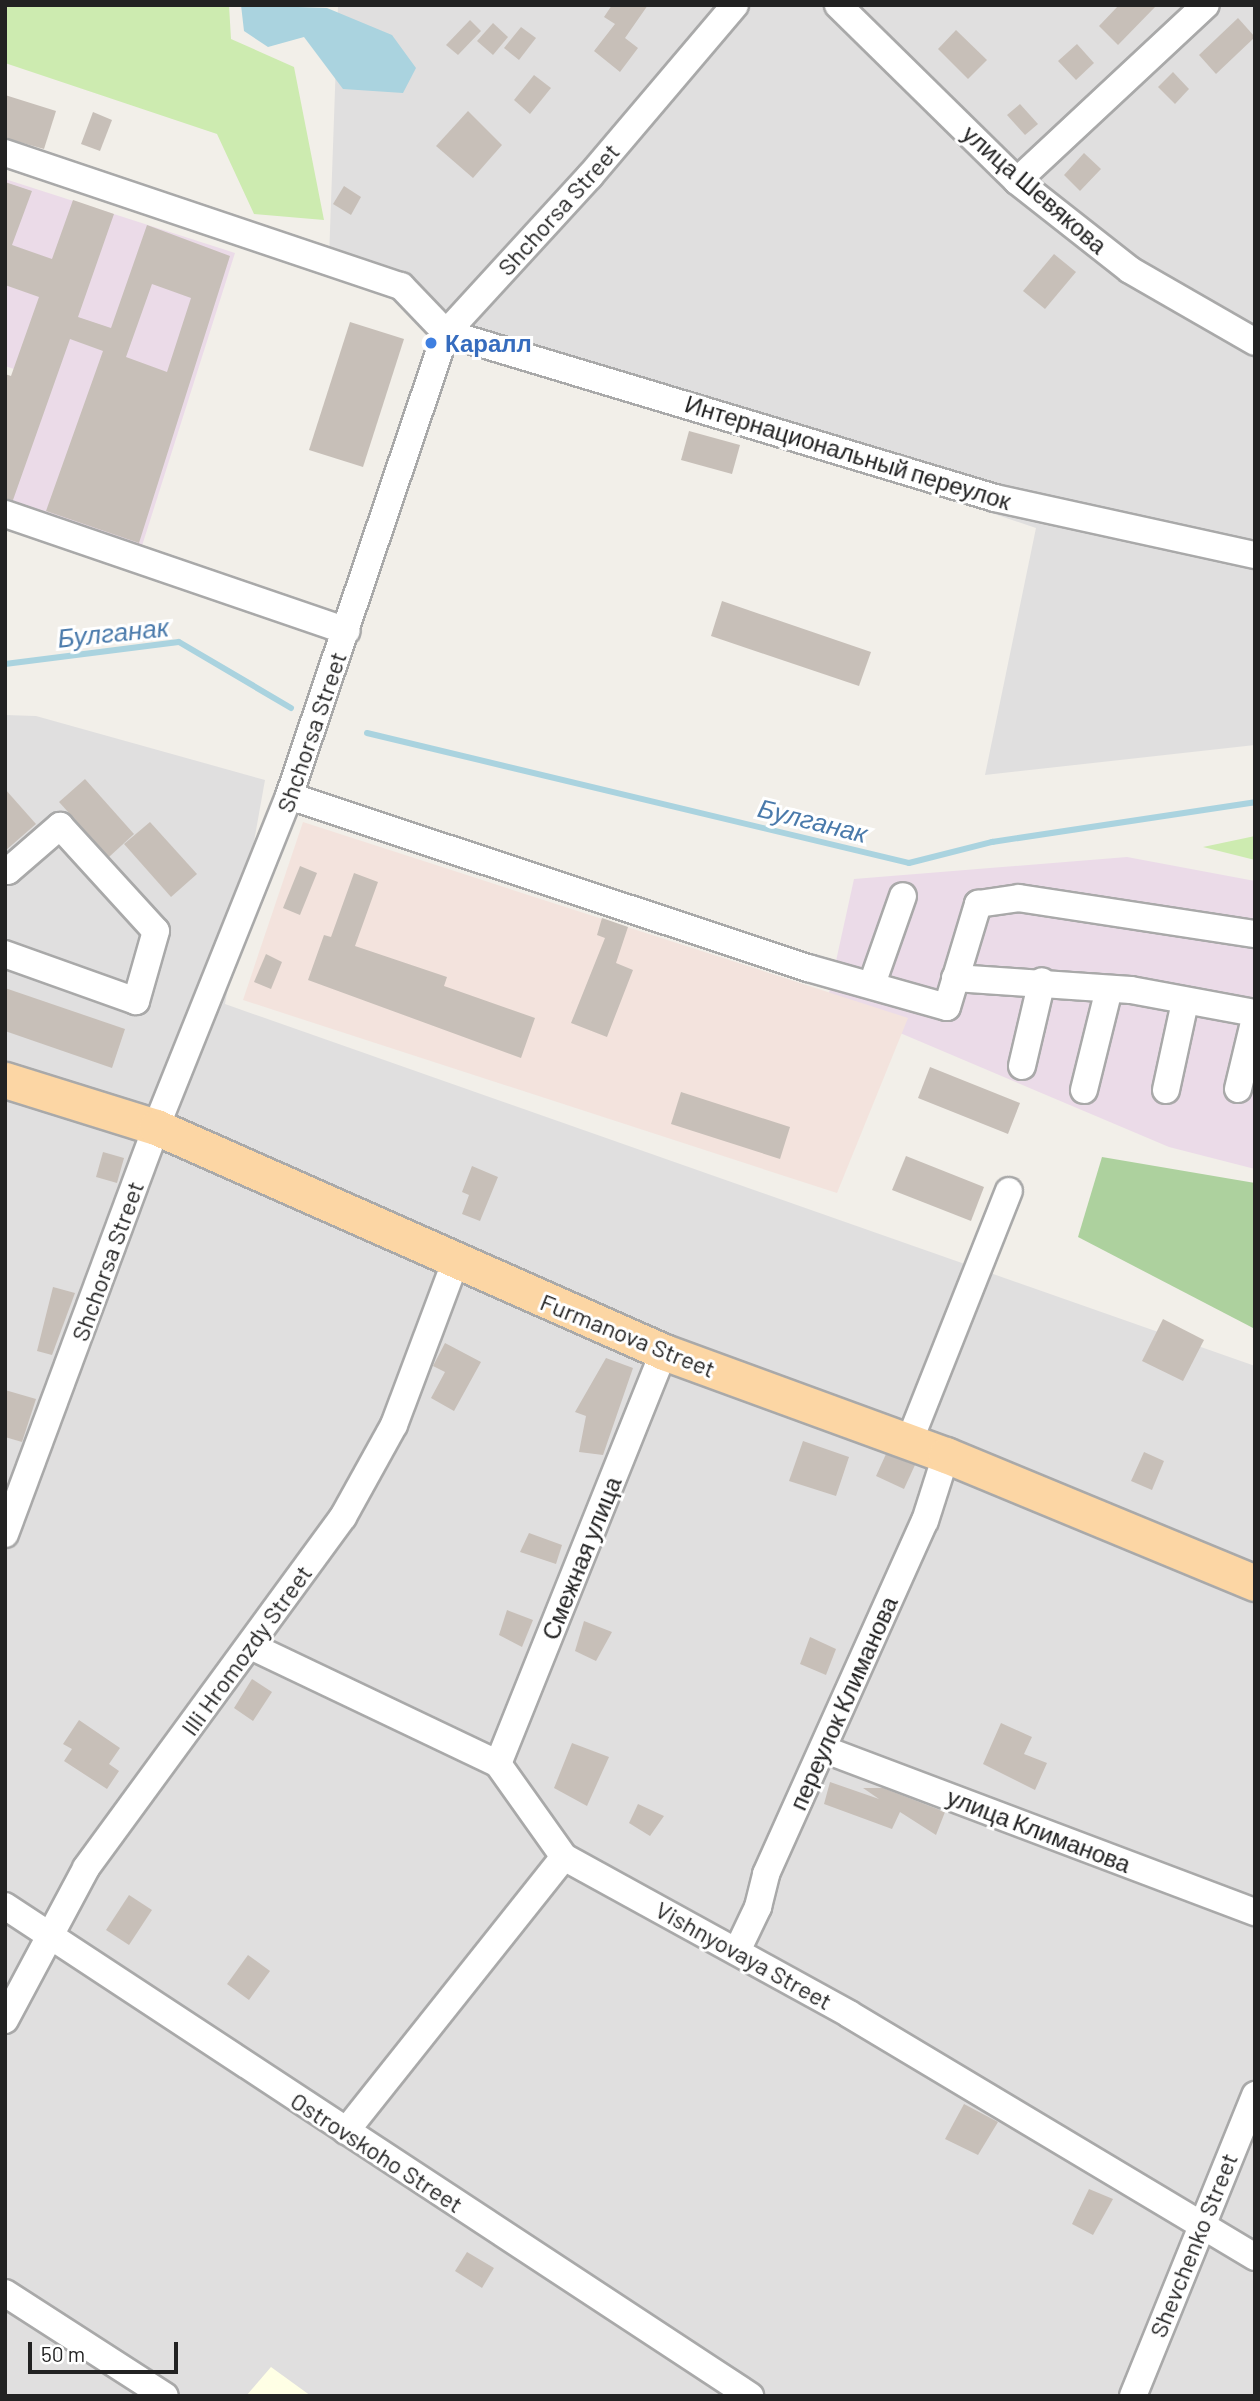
<!DOCTYPE html>
<html>
<head>
<meta charset="utf-8">
<style>
	body { margin:0 }
	#map { position:relative; width:1260px; height:2401px; overflow:hidden; background:#f2efe9; font-family:Barlow,sans-serif }
	div>[style] { position:absolute }
	[style*='--x'] { left:calc(var(--x)*1px); top:calc(var(--y)*1px); width:calc(var(--w)*1px); rotate:calc(var(--a)*1deg) }
	.residential>* { inset:0; background:#e0dfdf }
	.industrial>* { inset:0; background:#ebdbe8 }
	.education>* { inset:0; background:#ffffe5 }
	.military>* { inset:0; background:#f3e3dd }
	.grass>* { inset:0; background:#cdebb0 }
	.forest>* { inset:0; background:#add19e }
	.water>* { inset:0; background:#aad3df }
	.stream>* { height:6px; margin:-3px; padding:0 3px; transform-origin:3px; border-radius:3px; background:#aad3df }
	.building>* { inset:0; background:#c7bfb8 }
	.roads { filter:drop-shadow(2px 0 #a9a9a9) drop-shadow(-2px 0 #a9a9a9) drop-shadow(0 2px #a9a9a9) drop-shadow(0 -2px #a9a9a9) }
	.minor>* { height:26px; margin:-13px; padding:0 13px; transform-origin:13px; border-radius:13px; background:#fff }
	.major>* { height:35px; margin:-17.5px; padding:0 17.5px; transform-origin:17.5px; border-radius:17.5px; background:#fcd6a4 }
	.dots>* { width:19px; height:19px; translate:-50% -50%; box-sizing:border-box; border:4px solid #fff; border-radius:50% }
	span { translate:-50% -50%; white-space:nowrap; text-align:center; line-height:1.15; -webkit-text-stroke:6px #fff; paint-order:stroke }
	.street-label { font-size:24px; color:#222 }
	.shop-label { font-size:24px; color:#366cbe; font-weight:700 }
	.left { translate:0 -50%; text-align:left }
	.water-label { font-size:26px; color:#4a7aab; font-style:italic }
	.frame { position:absolute; inset:0; border:7px solid #222; pointer-events:none }
	.scale { position:absolute; left:28px; top:2342px; width:150px; height:32px; box-sizing:border-box; border:4px solid #222; border-top:0; padding-left:9px; font-size:21px; line-height:24px; white-space:nowrap; color:#222; -webkit-text-stroke:5px #fff; paint-order:stroke }
</style>
</head>
<body>
<div id="map">
	<div class="residential">
		<div style="clip-path:polygon(338px 5px,1255px 5px,1255px 745px,985px 775px,1036px 528px,483px 341px,329px 259px)"></div>
		<div style="clip-path:polygon(5px 715px,36px 716px,265px 780px,225px 1004px,1255px 1366px,1255px 2396px,5px 2396px)"></div>
	</div>
	<div class="industrial">
		<div style="clip-path:polygon(5px 179px,235px 253px,141px 549px,5px 498px,26px 373px,5px 366px)"></div>
		<div style="clip-path:polygon(1127px 857px,1255px 881px,1255px 1169px,1169px 1147px,827px 1002px,854px 879px)"></div>
	</div>
	<div class="education">
		<div style="clip-path:polygon(271px 2367px,311px 2396px,246px 2396px)"></div>
	</div>
	<div class="military">
		<div style="clip-path:polygon(303px 822px,908px 1018px,837px 1193px,243px 1000px)"></div>
	</div>
	<div class="grass">
		<div style="clip-path:polygon(5px 5px,229px 5px,231px 39px,294px 67px,324px 220px,254px 214px,217px 134px,5px 63px)"></div>
		<div style="clip-path:polygon(1255px 836px,1255px 860px,1203px 847px)"></div>
	</div>
	<div class="forest">
		<div style="clip-path:polygon(1102px 1157px,1255px 1183px,1255px 1329px,1078px 1237px)"></div>
	</div>
	<div class="water">
		<div style="clip-path:polygon(241px 5px,327px 8px,392px 35px,416px 68px,403px 93px,343px 89px,304px 37px,268px 47px,244px 31px)"></div>
	</div>
	<div class="stream">
		<div style="--x:5;--y:664;--w:175;--a:-7.2"></div>
		<div style="--x:179;--y:642;--w:130;--a:30.5"></div>
		<div style="--x:367;--y:733;--w:557;--a:13.49"></div>
		<div style="--x:909;--y:863;--w:86;--a:-14.2"></div>
		<div style="--x:992;--y:842;--w:266;--a:-8.6"></div>
	</div>
	<div class="building">
		<div style="clip-path:polygon(612px 5px,648px 5px,625px 38px,638px 48px,620px 72px,594px 51px,615px 24px,604px 17px)"></div>
		<div style="clip-path:polygon(1119px 5px,1157px 5px,1118px 45px,1099px 26px)"></div>
		<div style="clip-path:polygon(1238px 18px,1255px 37px,1216px 74px,1199px 55px)"></div>
		<div style="clip-path:polygon(470px 20px,481px 31px,458px 55px,446px 45px)"></div>
		<div style="clip-path:polygon(493px 23px,508px 37px,493px 55px,477px 41px)"></div>
		<div style="clip-path:polygon(521px 27px,536px 38px,519px 60px,504px 48px)"></div>
		<div style="clip-path:polygon(956px 30px,987px 60px,968px 79px,938px 49px)"></div>
		<div style="clip-path:polygon(1077px 44px,1094px 63px,1076px 80px,1058px 61px)"></div>
		<div style="clip-path:polygon(1173px 72px,1189px 89px,1175px 104px,1158px 87px)"></div>
		<div style="clip-path:polygon(534px 75px,551px 88px,530px 114px,514px 100px)"></div>
		<div style="clip-path:polygon(5px 95px,56px 111px,44px 149px,5px 138px)"></div>
		<div style="clip-path:polygon(1020px 104px,1038px 124px,1025px 135px,1007px 115px)"></div>
		<div style="clip-path:polygon(468px 111px,502px 145px,473px 178px,436px 146px)"></div>
		<div style="clip-path:polygon(93px 112px,112px 120px,100px 151px,81px 144px)"></div>
		<div style="clip-path:polygon(1084px 153px,1101px 169px,1080px 191px,1064px 175px)"></div>
		<div style="clip-path:polygon(evenodd,5px 182px,32px 191px,12px 245px,52px 259px,73px 200px,114px 214px,78px 317px,111px 328px,147px 225px,230px 256px,139px 543px,46px 511px,103px 351px,70px 339px,13px 500px,5px 499px,5px 374px,11px 376px,39px 297px,5px 285px,5px 182px,152px 284px,191px 298px,167px 372px,126px 357px,152px 284px)"></div>
		<div style="clip-path:polygon(344px 186px,361px 197px,351px 215px,333px 204px)"></div>
		<div style="clip-path:polygon(1054px 254px,1076px 272px,1045px 309px,1023px 291px)"></div>
		<div style="clip-path:polygon(350px 322px,404px 339px,363px 467px,309px 450px)"></div>
		<div style="clip-path:polygon(689px 431px,740px 445px,732px 474px,681px 460px)"></div>
		<div style="clip-path:polygon(722px 601px,871px 652px,859px 686px,711px 636px)"></div>
		<div style="clip-path:polygon(85px 779px,134px 834px,109px 857px,59px 802px)"></div>
		<div style="clip-path:polygon(5px 789px,36px 824px,5px 851px)"></div>
		<div style="clip-path:polygon(150px 822px,197px 874px,171px 897px,124px 844px)"></div>
		<div style="clip-path:polygon(300px 866px,317px 873px,300px 915px,283px 908px)"></div>
		<div style="clip-path:polygon(354px 873px,378px 882px,355px 946px,447px 977px,444px 986px,535px 1018px,521px 1058px,308px 980px,324px 935px,331px 937px)"></div>
		<div style="clip-path:polygon(602px 918px,628px 927px,616px 963px,633px 970px,607px 1037px,571px 1023px,605px 938px,597px 935px)"></div>
		<div style="clip-path:polygon(266px 954px,282px 962px,271px 989px,254px 982px)"></div>
		<div style="clip-path:polygon(5px 988px,125px 1029px,112px 1068px,5px 1031px)"></div>
		<div style="clip-path:polygon(930px 1067px,1020px 1103px,1008px 1134px,918px 1098px)"></div>
		<div style="clip-path:polygon(681px 1092px,790px 1127px,780px 1159px,671px 1124px)"></div>
		<div style="clip-path:polygon(103px 1152px,124px 1158px,117px 1183px,96px 1177px)"></div>
		<div style="clip-path:polygon(906px 1156px,984px 1187px,971px 1221px,892px 1190px)"></div>
		<div style="clip-path:polygon(472px 1166px,498px 1177px,480px 1221px,462px 1214px,469px 1195px,462px 1192px)"></div>
		<div style="clip-path:polygon(53px 1287px,75px 1293px,52px 1355px,37px 1351px)"></div>
		<div style="clip-path:polygon(1163px 1319px,1204px 1340px,1183px 1381px,1142px 1361px)"></div>
		<div style="clip-path:polygon(445px 1343px,481px 1362px,454px 1411px,431px 1398px,445px 1372px,433px 1366px)"></div>
		<div style="clip-path:polygon(606px 1358px,633px 1368px,603px 1455px,579px 1452px,586px 1416px,575px 1412px)"></div>
		<div style="clip-path:polygon(5px 1390px,36px 1399px,22px 1442px,5px 1437px)"></div>
		<div style="clip-path:polygon(803px 1441px,849px 1457px,836px 1496px,789px 1481px)"></div>
		<div style="clip-path:polygon(1144px 1452px,1164px 1461px,1152px 1490px,1131px 1481px)"></div>
		<div style="clip-path:polygon(886px 1454px,915px 1465px,904px 1489px,876px 1476px)"></div>
		<div style="clip-path:polygon(529px 1533px,562px 1545px,556px 1564px,520px 1552px)"></div>
		<div style="clip-path:polygon(507px 1610px,533px 1620px,522px 1647px,499px 1635px)"></div>
		<div style="clip-path:polygon(584px 1621px,612px 1632px,596px 1661px,575px 1651px)"></div>
		<div style="clip-path:polygon(810px 1637px,836px 1649px,826px 1675px,800px 1664px)"></div>
		<div style="clip-path:polygon(252px 1679px,272px 1692px,253px 1721px,234px 1708px)"></div>
		<div style="clip-path:polygon(79px 1720px,120px 1748px,109px 1764px,119px 1771px,107px 1789px,64px 1761px,72px 1749px,63px 1744px)"></div>
		<div style="clip-path:polygon(1001px 1723px,1032px 1737px,1024px 1754px,1047px 1763px,1035px 1790px,983px 1764px)"></div>
		<div style="clip-path:polygon(572px 1743px,609px 1757px,587px 1806px,554px 1788px)"></div>
		<div style="clip-path:polygon(830px 1782px,879px 1799px,863px 1788px,883px 1788px,945px 1812px,936px 1835px,900px 1812px,892px 1829px,824px 1804px)"></div>
		<div style="clip-path:polygon(638px 1804px,664px 1816px,650px 1836px,629px 1823px)"></div>
		<div style="clip-path:polygon(129px 1895px,152px 1910px,129px 1945px,106px 1930px)"></div>
		<div style="clip-path:polygon(248px 1955px,270px 1971px,249px 2000px,227px 1984px)"></div>
		<div style="clip-path:polygon(964px 2104px,998px 2122px,978px 2155px,945px 2139px)"></div>
		<div style="clip-path:polygon(1089px 2189px,1113px 2199px,1093px 2235px,1072px 2224px)"></div>
		<div style="clip-path:polygon(467px 2252px,494px 2268px,482px 2288px,455px 2271px)"></div>
	</div>
	<div class="roads">
		<div class="minor">
			<div style="--x:838;--y:5;--w:251;--a:44.5"></div>
			<div style="--x:1017;--y:181;--w:144;--a:38.2"></div>
			<div style="--x:1130;--y:270;--w:144;--a:29.9"></div>
			<div style="--x:5;--y:153;--w:418;--a:18.6"></div>
			<div style="--x:401;--y:286;--w:65;--a:46.2"></div>
			<div style="--x:446;--y:333;--w:573;--a:16.73"></div>
			<div style="--x:995;--y:498;--w:266;--a:12.4"></div>
			<div style="--x:1017;--y:181;--w:258;--a:-43"></div>
			<div style="--x:5;--y:514;--w:361;--a:18.9"></div>
			<div style="--x:289;--y:796;--w:547;--a:18.34"></div>
			<div style="--x:808;--y:968;--w:144;--a:15.7"></div>
			<div style="--x:947;--y:1007;--w:108;--a:-73.2"></div>
			<div style="--x:978;--y:904;--w:41;--a:-8.3"></div>
			<div style="--x:1019;--y:898;--w:239;--a:8.7"></div>
			<div style="--x:5;--y:868;--w:4;--a:45"></div>
			<div style="--x:8;--y:871;--w:69;--a:-40.9"></div>
			<div style="--x:60;--y:826;--w:142;--a:47.6"></div>
			<div style="--x:156;--y:931;--w:73;--a:105.9"></div>
			<div style="--x:136;--y:1001;--w:139;--a:-160.3"></div>
			<div style="--x:955;--y:978;--w:176;--a:3.9"></div>
			<div style="--x:1131;--y:990;--w:126;--a:10.5"></div>
			<div style="--x:872;--y:984;--w:93;--a:-70.6"></div>
			<div style="--x:1022;--y:1066;--w:87;--a:-76.8"></div>
			<div style="--x:1238;--y:1089;--w:73;--a:-76.5"></div>
			<div style="--x:1084;--y:1090;--w:104;--a:-76.1"></div>
			<div style="--x:1166;--y:1090;--w:90;--a:-77.8"></div>
			<div style="--x:909;--y:1442;--w:270;--a:-68.3"></div>
			<div style="--x:5;--y:1534;--w:434;--a:-69.6"></div>
			<div style="--x:156;--y:1127;--w:357;--a:-68.1"></div>
			<div style="--x:289;--y:796;--w:489;--a:-71.3"></div>
			<div style="--x:446;--y:333;--w:213;--a:-47.5"></div>
			<div style="--x:590;--y:176;--w:224;--a:-49.7"></div>
			<div style="--x:251;--y:1646;--w:274;--a:25.5"></div>
			<div style="--x:498;--y:1764;--w:114;--a:54.6"></div>
			<div style="--x:564;--y:1857;--w:325;--a:28.8"></div>
			<div style="--x:849;--y:2014;--w:473;--a:30.9"></div>
			<div style="--x:823;--y:1749;--w:462;--a:20.7"></div>
			<div style="--x:498;--y:1764;--w:444;--a:-68.1"></div>
			<div style="--x:5;--y:1906;--w:892;--a:33.33"></div>
			<div style="--x:738;--y:1949;--w:47;--a:-64.5"></div>
			<div style="--x:758;--y:1907;--w:34;--a:-76"></div>
			<div style="--x:766;--y:1874;--w:387;--a:-65.8"></div>
			<div style="--x:925;--y:1521;--w:69;--a:-72.3"></div>
			<div style="--x:5;--y:2020;--w:172;--a:-61.9"></div>
			<div style="--x:86;--y:1868;--w:435;--a:-53.8"></div>
			<div style="--x:343;--y:1517;--w:105;--a:-61"></div>
			<div style="--x:394;--y:1425;--w:173;--a:-69.4"></div>
			<div style="--x:346;--y:2131;--w:350;--a:-51.5"></div>
			<div style="--x:5;--y:2293;--w:190;--a:32.8"></div>
			<div style="--x:1133;--y:2396;--w:325;--a:-67.9"></div>
		</div>
		<div class="major">
			<div style="--x:5;--y:1080;--w:158;--a:17.3"></div>
			<div style="--x:156;--y:1127;--w:556;--a:23.89"></div>
			<div style="--x:664;--y:1352;--w:300;--a:20.1"></div>
			<div style="--x:946;--y:1455;--w:334;--a:22.5"></div>
		</div>
	</div>
	<div class="dots">
		<div style="left:431px;top:343px;background:#3f7fe0"></div>
	</div>
	<div class="street-label">
		<span style="left:1035px;top:189px;rotate:41deg">улица Шевякова</span>
		<span style="left:558px;top:209px;rotate:-48deg">Shchorsa Street</span>
		<span style="left:848px;top:452px;rotate:17deg">Интернациональный переулок</span>
		<span style="left:311px;top:732px;rotate:-71deg">Shchorsa Street</span>
		<span style="left:107px;top:1261px;rotate:-70deg">Shchorsa Street</span>
		<span style="left:628px;top:1335px;rotate:22deg">Furmanova Street</span>
		<span style="left:581px;top:1558px;rotate:-68deg">Смежная улица</span>
		<span style="left:246px;top:1650px;rotate:-54deg">Illi Hromozdy Street</span>
		<span style="left:843px;top:1703px;rotate:-66deg">переулок Климанова</span>
		<span style="left:1039px;top:1830px;rotate:21deg">улица Климанова</span>
		<span style="left:744px;top:1955px;rotate:29deg">Vishnyovaya Street</span>
		<span style="left:377px;top:2152px;rotate:33deg">Ostrovskoho Street</span>
		<span style="left:1193px;top:2245px;rotate:-68deg">Shevchenko Street</span>
	</div>
	<div class="shop-label">
		<span class="left" style="left:445px;top:343px">Каралл</span>
	</div>
	<div class="water-label">
		<span style="left:113px;top:632px;rotate:-6deg">Булганак</span>
		<span style="left:813px;top:820px;rotate:14deg">Булганак</span>
	</div>
	<div class="frame"></div>
	<div class="scale">50 m</div>
</div>
</body>
</html>
